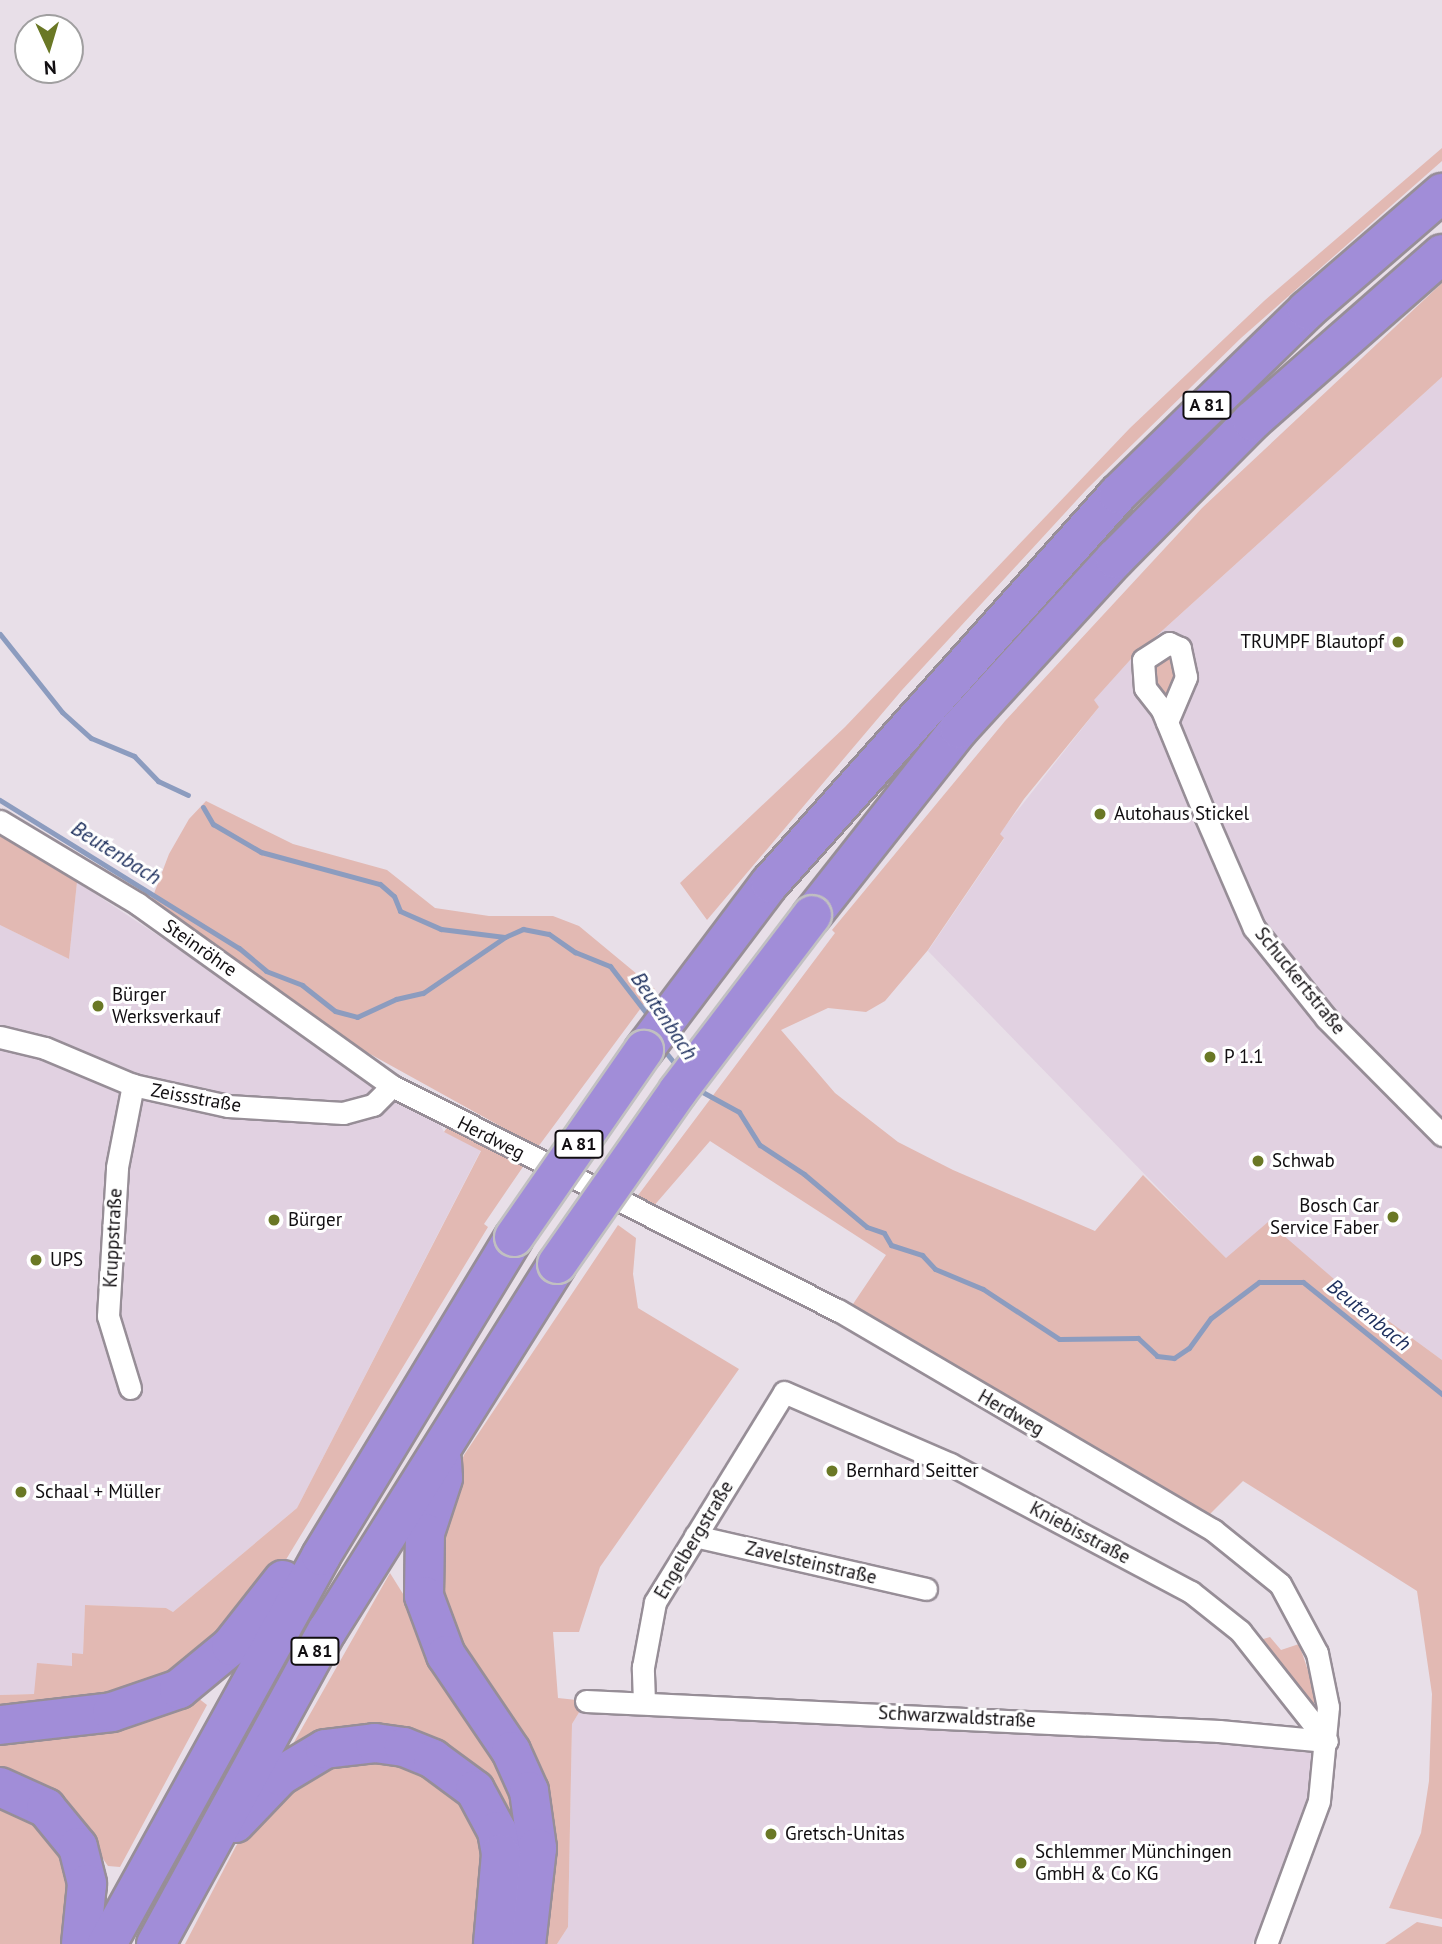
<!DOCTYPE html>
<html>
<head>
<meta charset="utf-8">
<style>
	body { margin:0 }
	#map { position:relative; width:1442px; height:1944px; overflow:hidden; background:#e8dfe8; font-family:"PT Sans",sans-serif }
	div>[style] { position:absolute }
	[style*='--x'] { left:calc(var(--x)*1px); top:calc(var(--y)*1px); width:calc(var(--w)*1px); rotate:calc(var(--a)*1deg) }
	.built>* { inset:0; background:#e1d1e1 }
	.green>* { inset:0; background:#e2b9b3 }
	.stream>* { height:5px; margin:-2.5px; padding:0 2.5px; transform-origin:2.5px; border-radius:2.5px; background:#8c9cbf }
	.roads { filter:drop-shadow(2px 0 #978e97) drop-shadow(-2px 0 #978e97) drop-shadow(0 2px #978e97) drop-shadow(0 -2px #978e97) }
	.street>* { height:21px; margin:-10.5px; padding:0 10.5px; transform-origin:10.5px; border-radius:10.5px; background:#fff }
	.highway>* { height:38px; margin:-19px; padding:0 19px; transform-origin:19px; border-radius:19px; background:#a18dd8 }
	.bridges { filter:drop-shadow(2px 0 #c1c0c1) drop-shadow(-2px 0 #c1c0c1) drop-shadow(0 2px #c1c0c1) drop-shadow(0 -2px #c1c0c1) }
	.highway-bridge>* { height:38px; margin:-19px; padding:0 19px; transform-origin:19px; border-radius:19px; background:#a18dd8 }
	.dots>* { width:19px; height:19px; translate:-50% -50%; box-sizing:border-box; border:4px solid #fff; border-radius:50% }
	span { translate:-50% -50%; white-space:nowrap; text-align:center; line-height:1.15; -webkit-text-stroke:6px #fff; paint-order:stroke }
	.shield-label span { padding:2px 5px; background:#fff; border:2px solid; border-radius:5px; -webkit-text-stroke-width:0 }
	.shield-label { font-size:18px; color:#110e11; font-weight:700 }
	.poi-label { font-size:19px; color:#110e11 }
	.right { translate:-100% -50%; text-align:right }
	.left { translate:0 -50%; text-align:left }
	.street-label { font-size:19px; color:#110e11 }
	.water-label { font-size:21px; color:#1d2f5d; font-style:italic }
	.north { position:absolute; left:14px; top:14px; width:70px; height:70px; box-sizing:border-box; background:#fff; border:2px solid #a09fa0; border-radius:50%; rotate:176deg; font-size:19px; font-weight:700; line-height:28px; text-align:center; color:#110e11 }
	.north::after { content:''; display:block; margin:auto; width:24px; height:32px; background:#6a7825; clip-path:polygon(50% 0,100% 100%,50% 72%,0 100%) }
</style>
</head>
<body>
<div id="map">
	<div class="built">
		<div style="clip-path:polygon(1442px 377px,1442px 1360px,1349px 1292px,1226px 1258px,928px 951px,1004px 839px,999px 834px,1099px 707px,1093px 700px,1131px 659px)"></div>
		<div style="clip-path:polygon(77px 882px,215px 973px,314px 1030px,439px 1123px,444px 1132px,481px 1150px,297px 1508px,173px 1612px,166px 1608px,85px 1605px,83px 1654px,73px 1666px,34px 1694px,0 1695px,0 925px,69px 959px)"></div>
		<div style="clip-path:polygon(586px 1701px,1327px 1741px,1304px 1852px,1252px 1944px,557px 1944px,568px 1927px,572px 1724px)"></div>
	</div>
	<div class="green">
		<div style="clip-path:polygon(1442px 148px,1442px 161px,1241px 338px,1087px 489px,902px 690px,707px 920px,680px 883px,845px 727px,1130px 428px,1264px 301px)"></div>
		<div style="clip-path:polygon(1442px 283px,1442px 377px,1131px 659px,1094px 700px,1099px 707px,1024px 799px,1000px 834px,1004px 838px,928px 950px,885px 1001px,866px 1012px,828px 1008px,781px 1030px,835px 1093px,898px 1142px,953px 1170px,1095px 1231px,1143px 1175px,1226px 1258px,1268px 1222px,1349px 1292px,1442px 1360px,1442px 1919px,1389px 1908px,1421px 1833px,1429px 1781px,1432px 1694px,1417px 1591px,1243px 1481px,1209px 1515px,849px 1310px,886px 1255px,710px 1141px,652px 1208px,636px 1198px,835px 933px,832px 930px,1005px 721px,1202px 508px)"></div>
		<div style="clip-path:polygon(1180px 648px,1167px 722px,1143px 660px)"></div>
		<div style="clip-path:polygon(206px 801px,293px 844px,387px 870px,435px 908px,489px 916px,553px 916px,579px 926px,655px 989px,538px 1147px,361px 1049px,150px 904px,169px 854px,189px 819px)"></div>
		<div style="clip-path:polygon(0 826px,77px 882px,69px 959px,0 925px)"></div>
		<div style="clip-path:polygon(453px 1119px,529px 1158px,484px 1224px,488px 1227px,259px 1604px,153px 1691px,0 1714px,0 1695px,34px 1694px,37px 1663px,72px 1666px,72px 1653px,83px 1654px,85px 1605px,166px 1608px,173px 1612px,297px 1508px,481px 1151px,444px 1132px)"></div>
		<div style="clip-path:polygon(618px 1225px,636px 1238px,633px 1274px,638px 1308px,739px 1369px,600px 1567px,579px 1632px,553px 1632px,558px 1698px,586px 1701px,572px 1724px,568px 1927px,557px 1944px,538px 1944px,494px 1706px,439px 1604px,438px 1522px,464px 1455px)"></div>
		<div style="clip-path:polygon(390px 1573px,497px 1745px,527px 1858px,468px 1771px,293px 1744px)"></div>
		<div style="clip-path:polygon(1270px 1637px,1281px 1650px,1299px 1644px,1318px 1700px,1312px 1705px,1260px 1640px)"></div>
		<div style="clip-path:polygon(188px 1690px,207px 1705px,120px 1867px,108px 1866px,99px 1853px,0 1778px,0 1735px)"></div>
		<div style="clip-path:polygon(376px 1752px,457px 1793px,484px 1842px,479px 1944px,185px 1944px,236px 1846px,284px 1780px)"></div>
		<div style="clip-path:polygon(0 1797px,18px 1802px,74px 1865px,68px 1944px,0 1944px)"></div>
		<div style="clip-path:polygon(1417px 1922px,1442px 1927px,1442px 1944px,1385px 1944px)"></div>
	</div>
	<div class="stream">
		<div style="--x:0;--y:634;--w:100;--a:51.5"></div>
		<div style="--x:62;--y:712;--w:39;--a:42"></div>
		<div style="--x:91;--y:738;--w:47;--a:22.7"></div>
		<div style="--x:134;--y:756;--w:35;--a:46"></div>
		<div style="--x:158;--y:781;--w:33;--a:25"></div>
		<div style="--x:0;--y:800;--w:281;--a:31.8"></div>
		<div style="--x:239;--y:948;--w:35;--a:40"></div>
		<div style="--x:266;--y:971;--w:39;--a:21"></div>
		<div style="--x:302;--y:985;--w:42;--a:38.2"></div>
		<div style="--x:335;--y:1011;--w:23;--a:15"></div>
		<div style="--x:357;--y:1017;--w:43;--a:-24.8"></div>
		<div style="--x:396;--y:999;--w:28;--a:-13"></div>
		<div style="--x:423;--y:993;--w:99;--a:-34.3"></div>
		<div style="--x:505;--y:937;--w:20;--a:-24"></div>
		<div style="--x:523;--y:929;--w:26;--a:11"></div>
		<div style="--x:549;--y:934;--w:32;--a:35"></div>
		<div style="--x:575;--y:952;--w:38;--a:22"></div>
		<div style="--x:610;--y:966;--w:66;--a:52.4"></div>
		<div style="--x:203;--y:807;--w:20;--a:60"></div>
		<div style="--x:213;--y:824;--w:56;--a:30.3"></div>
		<div style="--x:261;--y:852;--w:123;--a:15.1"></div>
		<div style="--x:380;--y:884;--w:18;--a:41"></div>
		<div style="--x:394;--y:896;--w:16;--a:68"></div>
		<div style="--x:400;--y:911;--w:45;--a:23.7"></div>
		<div style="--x:441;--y:929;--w:64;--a:7.1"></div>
		<div style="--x:663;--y:1049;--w:26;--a:51"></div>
		<div style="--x:697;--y:1089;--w:48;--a:28.7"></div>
		<div style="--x:739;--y:1112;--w:39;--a:58"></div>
		<div style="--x:760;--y:1145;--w:53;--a:33.4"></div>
		<div style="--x:804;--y:1174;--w:82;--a:40.1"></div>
		<div style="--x:867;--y:1227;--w:18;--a:19"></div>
		<div style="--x:884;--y:1233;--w:14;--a:60"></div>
		<div style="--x:891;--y:1245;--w:33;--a:18"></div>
		<div style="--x:922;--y:1255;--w:19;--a:47"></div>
		<div style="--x:935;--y:1269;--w:52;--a:22.6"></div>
		<div style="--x:983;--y:1289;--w:91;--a:33.3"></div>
		<div style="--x:1059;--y:1339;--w:79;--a:-0.7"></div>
		<div style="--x:1138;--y:1338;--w:26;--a:43"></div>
		<div style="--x:1157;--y:1356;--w:17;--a:7"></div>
		<div style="--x:1174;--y:1358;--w:18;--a:-34"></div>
		<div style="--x:1189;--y:1348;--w:37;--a:-54"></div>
		<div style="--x:1211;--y:1318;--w:60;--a:-36.9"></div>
		<div style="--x:1259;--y:1282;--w:44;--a:0"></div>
		<div style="--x:1303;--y:1282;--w:179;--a:38.9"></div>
	</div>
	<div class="roads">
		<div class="street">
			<div style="--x:1167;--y:722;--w:49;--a:-67.1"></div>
			<div style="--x:1186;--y:677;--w:30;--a:-102"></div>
			<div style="--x:1180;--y:648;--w:12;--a:-156"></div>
			<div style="--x:1169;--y:643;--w:31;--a:147"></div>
			<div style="--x:1143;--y:660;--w:28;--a:86"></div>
			<div style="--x:1145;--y:688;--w:28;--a:52"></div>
			<div style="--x:1162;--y:710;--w:113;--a:67.7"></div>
			<div style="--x:1205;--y:815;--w:123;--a:66.6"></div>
			<div style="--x:1254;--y:928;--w:115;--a:51.3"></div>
			<div style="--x:1326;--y:1018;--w:165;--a:45.2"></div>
			<div style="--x:0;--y:821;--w:161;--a:31"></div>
			<div style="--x:138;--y:904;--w:312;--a:35.6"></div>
			<div style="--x:392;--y:1086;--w:499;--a:26.7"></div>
			<div style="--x:838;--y:1310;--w:435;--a:30.4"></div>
			<div style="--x:1213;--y:1530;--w:86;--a:38.9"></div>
			<div style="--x:1280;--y:1584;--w:78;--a:61.8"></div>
			<div style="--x:1317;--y:1653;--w:55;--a:78.5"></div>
			<div style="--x:1328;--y:1707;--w:94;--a:95.5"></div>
			<div style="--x:1319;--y:1801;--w:153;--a:110.3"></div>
			<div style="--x:0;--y:1037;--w:46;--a:13.7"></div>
			<div style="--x:45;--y:1048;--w:95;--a:22.8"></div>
			<div style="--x:133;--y:1085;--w:97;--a:12.5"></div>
			<div style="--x:228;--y:1106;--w:115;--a:3.5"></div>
			<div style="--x:343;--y:1113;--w:31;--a:-15"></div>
			<div style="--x:373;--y:1105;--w:27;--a:-45"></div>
			<div style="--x:130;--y:1388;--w:75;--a:-107"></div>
			<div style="--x:108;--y:1316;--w:149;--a:-86.5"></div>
			<div style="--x:117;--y:1167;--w:84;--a:-79"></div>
			<div style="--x:695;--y:1536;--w:237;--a:12.9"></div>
			<div style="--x:586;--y:1701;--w:634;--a:2.71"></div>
			<div style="--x:1219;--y:1731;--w:108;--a:5.3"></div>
			<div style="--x:644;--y:1702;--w:35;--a:-92"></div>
			<div style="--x:643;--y:1667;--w:66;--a:-79.5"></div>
			<div style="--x:655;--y:1602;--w:246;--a:-58.4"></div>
			<div style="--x:784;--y:1392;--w:181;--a:23.4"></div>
			<div style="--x:950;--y:1464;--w:273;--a:28"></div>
			<div style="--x:1191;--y:1592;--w:63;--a:38.5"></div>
			<div style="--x:1240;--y:1631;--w:140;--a:51.7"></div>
		</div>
		<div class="highway">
			<div style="--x:812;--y:915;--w:237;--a:-51.7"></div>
			<div style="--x:959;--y:729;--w:231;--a:-47.5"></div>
			<div style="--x:1115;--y:559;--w:194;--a:-45.2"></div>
			<div style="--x:1252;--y:421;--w:253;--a:-41.3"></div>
			<div style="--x:644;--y:1050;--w:209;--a:-53"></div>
			<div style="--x:770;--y:883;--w:522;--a:-48.18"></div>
			<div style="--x:1118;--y:494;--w:264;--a:-44.2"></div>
			<div style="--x:1307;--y:310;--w:179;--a:-40.9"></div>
			<div style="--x:442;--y:1461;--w:17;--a:87"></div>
			<div style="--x:443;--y:1478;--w:58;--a:108.1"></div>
			<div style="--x:425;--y:1533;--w:63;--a:90.9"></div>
			<div style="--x:424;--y:1596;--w:63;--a:69.6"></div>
			<div style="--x:446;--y:1655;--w:116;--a:55.9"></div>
			<div style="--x:511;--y:1751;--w:44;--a:65.8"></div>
			<div style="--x:529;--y:1791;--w:58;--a:82"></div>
			<div style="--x:537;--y:1848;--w:97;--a:96.5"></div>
			<div style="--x:0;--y:1725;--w:113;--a:-6.6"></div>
			<div style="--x:112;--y:1712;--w:71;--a:-18.9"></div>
			<div style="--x:179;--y:1689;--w:67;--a:-39.6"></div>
			<div style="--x:231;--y:1646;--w:84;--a:-51.8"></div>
			<div style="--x:0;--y:1787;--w:51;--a:24.5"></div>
			<div style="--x:46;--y:1808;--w:50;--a:50.6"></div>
			<div style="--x:78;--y:1847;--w:38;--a:76"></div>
			<div style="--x:87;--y:1884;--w:60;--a:95.7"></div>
			<div style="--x:235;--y:1823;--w:65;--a:-46.2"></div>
			<div style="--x:280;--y:1776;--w:52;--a:-31"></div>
			<div style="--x:325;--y:1749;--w:50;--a:-6.8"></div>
			<div style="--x:375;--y:1743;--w:29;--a:8"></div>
			<div style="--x:404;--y:1747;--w:31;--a:22"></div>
			<div style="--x:433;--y:1759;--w:52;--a:36.4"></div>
			<div style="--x:475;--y:1790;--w:47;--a:61.8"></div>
			<div style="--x:497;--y:1831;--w:23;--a:80"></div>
			<div style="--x:501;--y:1854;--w:90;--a:95.1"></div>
			<div style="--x:107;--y:1944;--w:443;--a:-61.1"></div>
			<div style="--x:321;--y:1556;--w:373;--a:-58.8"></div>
			<div style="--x:156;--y:1944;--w:357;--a:-61.4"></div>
			<div style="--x:327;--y:1631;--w:433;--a:-57.9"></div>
		</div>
	</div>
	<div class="bridges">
		<div class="highway-bridge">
			<div style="--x:514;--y:1237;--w:228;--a:-55.2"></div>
			<div style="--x:557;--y:1264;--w:211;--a:-55"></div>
			<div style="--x:678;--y:1091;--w:221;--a:-52.7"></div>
		</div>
	</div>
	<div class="dots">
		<div style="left:1398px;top:642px;background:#6a7825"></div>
		<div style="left:1100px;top:814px;background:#6a7825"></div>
		<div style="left:98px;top:1006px;background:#6a7825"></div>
		<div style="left:1210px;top:1057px;background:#6a7825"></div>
		<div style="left:1258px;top:1161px;background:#6a7825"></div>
		<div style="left:1393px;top:1217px;background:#6a7825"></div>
		<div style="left:274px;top:1220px;background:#6a7825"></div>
		<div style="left:36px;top:1260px;background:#6a7825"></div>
		<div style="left:832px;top:1471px;background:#6a7825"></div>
		<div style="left:21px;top:1492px;background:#6a7825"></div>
		<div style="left:771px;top:1834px;background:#6a7825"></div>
		<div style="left:1021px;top:1863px;background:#6a7825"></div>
	</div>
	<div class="shield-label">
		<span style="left:1207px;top:405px">A 81</span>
		<span style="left:579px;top:1144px">A 81</span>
		<span style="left:315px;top:1651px">A 81</span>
	</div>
	<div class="poi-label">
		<span class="right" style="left:1384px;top:642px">TRUMPF Blautopf</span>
		<span class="left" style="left:1114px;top:814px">Autohaus Stickel</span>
		<span class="left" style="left:112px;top:1006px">Bürger<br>Werksverkauf</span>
		<span class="left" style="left:1224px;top:1057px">P 1.1</span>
		<span class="left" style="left:1272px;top:1161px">Schwab</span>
		<span class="right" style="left:1379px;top:1217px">Bosch Car<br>Service Faber</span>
		<span class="left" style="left:288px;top:1220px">Bürger</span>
		<span class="left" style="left:50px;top:1260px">UPS</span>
		<span class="left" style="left:846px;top:1471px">Bernhard Seitter</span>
		<span class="left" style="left:35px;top:1492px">Schaal + Müller</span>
		<span class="left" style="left:785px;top:1834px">Gretsch-Unitas</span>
		<span class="left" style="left:1035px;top:1863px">Schlemmer Münchingen<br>GmbH &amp; Co KG</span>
	</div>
	<div class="street-label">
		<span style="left:200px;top:948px;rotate:35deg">Steinröhre</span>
		<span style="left:1300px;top:981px;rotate:51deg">Schuckertstraße</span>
		<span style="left:196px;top:1098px;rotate:10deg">Zeissstraße</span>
		<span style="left:491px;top:1138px;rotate:27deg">Herdweg</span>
		<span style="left:113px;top:1238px;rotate:-87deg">Kruppstraße</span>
		<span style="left:1011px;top:1413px;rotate:30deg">Herdweg</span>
		<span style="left:1080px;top:1533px;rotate:28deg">Kniebisstraße</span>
		<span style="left:694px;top:1540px;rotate:-59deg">Engelbergstraße</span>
		<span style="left:811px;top:1563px;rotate:13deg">Zavelsteinstraße</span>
		<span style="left:957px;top:1717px;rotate:3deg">Schwarzwaldstraße</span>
	</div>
	<div class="water-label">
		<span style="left:116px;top:853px;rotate:32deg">Beutenbach</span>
		<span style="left:664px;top:1016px;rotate:56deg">Beutenbach</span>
		<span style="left:1369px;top:1315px;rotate:39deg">Beutenbach</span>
	</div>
	<div class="north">N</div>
</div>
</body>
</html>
